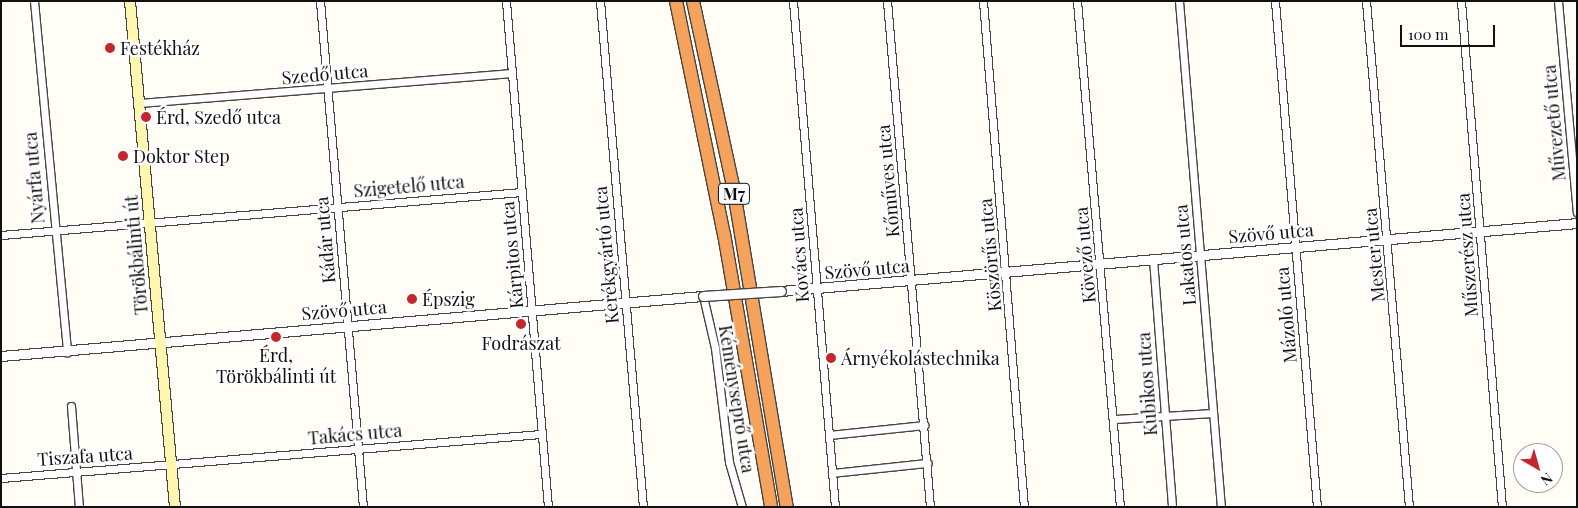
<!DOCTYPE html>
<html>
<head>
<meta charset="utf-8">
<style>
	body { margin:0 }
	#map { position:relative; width:1578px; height:508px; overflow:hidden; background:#fffdf5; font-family:"Playfair Display",serif }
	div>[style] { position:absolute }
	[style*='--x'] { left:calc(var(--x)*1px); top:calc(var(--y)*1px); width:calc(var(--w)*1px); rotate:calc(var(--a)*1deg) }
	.roads { filter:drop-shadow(1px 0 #444) drop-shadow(-1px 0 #444) drop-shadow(0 1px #444) drop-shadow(0 -1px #444) }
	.minor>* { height:7px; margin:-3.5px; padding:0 3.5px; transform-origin:3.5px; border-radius:3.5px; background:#fff }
	.tertiary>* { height:9px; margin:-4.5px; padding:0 4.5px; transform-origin:4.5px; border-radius:4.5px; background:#fff }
	.secondary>* { height:10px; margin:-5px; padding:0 5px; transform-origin:5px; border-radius:5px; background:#fff6b0 }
	.motorway>* { height:12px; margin:-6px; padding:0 6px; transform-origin:6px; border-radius:6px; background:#f5a25d }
	.bridges { filter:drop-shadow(1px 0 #444) drop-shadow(-1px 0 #444) drop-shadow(0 1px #444) drop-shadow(0 -1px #444) }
	.tertiary-bridge>* { height:9px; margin:-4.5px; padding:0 4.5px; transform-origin:4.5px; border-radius:4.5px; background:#fff }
	.dots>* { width:14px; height:14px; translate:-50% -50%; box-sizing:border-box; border:2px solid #fff; border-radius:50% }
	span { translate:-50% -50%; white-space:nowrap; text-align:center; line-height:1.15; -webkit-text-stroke:5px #fff; paint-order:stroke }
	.shield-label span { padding:1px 4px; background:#fff; border:1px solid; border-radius:4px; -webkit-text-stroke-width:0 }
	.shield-label { font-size:16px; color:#111; font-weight:700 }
	.poi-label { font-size:18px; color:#111 }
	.left { translate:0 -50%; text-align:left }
	.street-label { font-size:18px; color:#111 }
	.frame { position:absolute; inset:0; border:2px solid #111; pointer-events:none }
	.north { position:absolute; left:1513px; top:443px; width:50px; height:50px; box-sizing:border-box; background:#fff; border:1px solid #a0a0a0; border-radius:50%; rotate:142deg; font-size:14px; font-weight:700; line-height:20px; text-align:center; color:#111 }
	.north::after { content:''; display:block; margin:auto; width:18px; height:22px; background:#c4262e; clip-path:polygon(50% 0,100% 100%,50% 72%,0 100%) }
	.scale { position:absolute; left:1400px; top:25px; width:95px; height:22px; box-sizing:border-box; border:2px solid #111; border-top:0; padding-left:6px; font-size:15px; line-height:18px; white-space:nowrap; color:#111; -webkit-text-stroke:4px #fff; paint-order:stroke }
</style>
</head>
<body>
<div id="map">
	<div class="roads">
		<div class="minor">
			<div style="--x:34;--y:1;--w:353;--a:84.6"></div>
			<div style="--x:320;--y:1;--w:508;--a:85.14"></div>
			<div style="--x:506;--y:1;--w:508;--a:85.26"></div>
			<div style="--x:600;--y:1;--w:508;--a:85.14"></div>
			<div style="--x:793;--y:1;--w:508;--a:85.26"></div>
			<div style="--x:887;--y:1;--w:508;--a:85.14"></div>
			<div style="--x:983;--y:1;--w:508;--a:85.37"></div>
			<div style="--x:1077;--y:1;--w:508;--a:85.14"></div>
			<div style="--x:1179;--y:1;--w:508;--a:85.26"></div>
			<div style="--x:1275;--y:1;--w:508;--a:85.26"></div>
			<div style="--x:1366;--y:1;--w:508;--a:85.14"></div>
			<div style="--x:1461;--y:1;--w:508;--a:85.37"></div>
			<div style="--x:1558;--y:1;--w:212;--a:84.9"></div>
			<div style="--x:140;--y:103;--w:373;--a:-4.6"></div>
			<div style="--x:1;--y:235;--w:523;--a:-4.72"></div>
			<div style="--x:1153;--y:259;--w:249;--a:85.6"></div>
			<div style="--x:703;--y:296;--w:53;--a:77"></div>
			<div style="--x:715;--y:348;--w:115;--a:83"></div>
			<div style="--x:729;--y:462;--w:47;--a:73.9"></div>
			<div style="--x:71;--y:406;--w:101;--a:85.5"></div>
			<div style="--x:1115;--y:419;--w:98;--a:-3.5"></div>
			<div style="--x:829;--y:435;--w:96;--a:-6"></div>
			<div style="--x:832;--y:473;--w:96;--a:-6"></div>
			<div style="--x:1;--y:478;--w:542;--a:-4.66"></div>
		</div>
		<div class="tertiary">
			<div style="--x:781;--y:291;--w:799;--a:-4.88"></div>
			<div style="--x:1;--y:356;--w:705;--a:-4.89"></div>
		</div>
		<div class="secondary">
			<div style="--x:130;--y:1;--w:508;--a:84.92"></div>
		</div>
		<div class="motorway">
			<div style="--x:676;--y:1;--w:238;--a:78.4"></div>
			<div style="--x:724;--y:234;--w:277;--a:80.2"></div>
			<div style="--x:693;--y:1;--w:189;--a:77.8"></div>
			<div style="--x:733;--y:186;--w:326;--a:80.5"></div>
		</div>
	</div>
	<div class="bridges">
		<div class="tertiary-bridge">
			<div style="--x:703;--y:296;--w:78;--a:-3.7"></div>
		</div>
	</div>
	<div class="dots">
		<div style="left:110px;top:48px;background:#c4262e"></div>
		<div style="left:146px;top:117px;background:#c4262e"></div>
		<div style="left:123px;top:156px;background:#c4262e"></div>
		<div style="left:412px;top:299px;background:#c4262e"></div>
		<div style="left:521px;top:324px;background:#c4262e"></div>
		<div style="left:276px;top:337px;background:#c4262e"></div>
		<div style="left:831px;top:358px;background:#c4262e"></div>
	</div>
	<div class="shield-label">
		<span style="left:734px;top:194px">M7</span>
	</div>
	<div class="poi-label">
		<span class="left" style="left:120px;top:48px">Festékház</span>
		<span class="left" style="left:156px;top:117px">Érd, Szedő utca</span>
		<span class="left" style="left:133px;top:156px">Doktor Step</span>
		<span class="left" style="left:422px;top:299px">Épszig</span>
		<span style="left:521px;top:343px">Fodrászat</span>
		<span style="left:276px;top:366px">Érd,<br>Törökbálinti út</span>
		<span class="left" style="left:841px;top:358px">Árnyékolástechnika</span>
	</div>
	<div class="street-label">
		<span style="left:325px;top:74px;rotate:-5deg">Szedő utca</span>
		<span style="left:1554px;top:123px;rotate:-95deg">Művezető utca</span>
		<span style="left:34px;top:178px;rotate:-95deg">Nyárfa utca</span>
		<span style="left:888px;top:181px;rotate:-95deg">Kőműves utca</span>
		<span style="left:409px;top:186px;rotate:-5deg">Szigetelő utca</span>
		<span style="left:1271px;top:233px;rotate:-5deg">Szövő utca</span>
		<span style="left:325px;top:240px;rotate:-95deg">Kádár utca</span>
		<span style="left:136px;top:255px;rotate:-95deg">Törökbálinti út</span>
		<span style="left:512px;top:255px;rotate:-95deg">Kárpitos utca</span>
		<span style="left:606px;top:255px;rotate:-95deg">Kerékgyártó utca</span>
		<span style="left:799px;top:255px;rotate:-94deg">Kovács utca</span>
		<span style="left:990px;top:255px;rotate:-95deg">Köszörűs utca</span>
		<span style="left:1085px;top:255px;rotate:-95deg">Kövező utca</span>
		<span style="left:1185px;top:255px;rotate:-95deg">Lakatos utca</span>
		<span style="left:1374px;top:255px;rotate:-95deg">Mester utca</span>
		<span style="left:1467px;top:255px;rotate:-94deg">Műszerész utca</span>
		<span style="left:867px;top:269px;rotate:-5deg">Szövő utca</span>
		<span style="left:344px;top:310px;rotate:-5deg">Szövő utca</span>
		<span style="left:1286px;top:315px;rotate:-95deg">Mázoló utca</span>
		<span style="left:1147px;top:384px;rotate:-94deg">Kubikos utca</span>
		<span style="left:737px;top:399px;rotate:81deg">Kéményseprő utca</span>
		<span style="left:355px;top:434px;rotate:-5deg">Takács utca</span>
		<span style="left:85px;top:456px;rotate:-4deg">Tiszafa utca</span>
	</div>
	<div class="frame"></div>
	<div class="north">N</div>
	<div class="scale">100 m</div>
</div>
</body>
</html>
